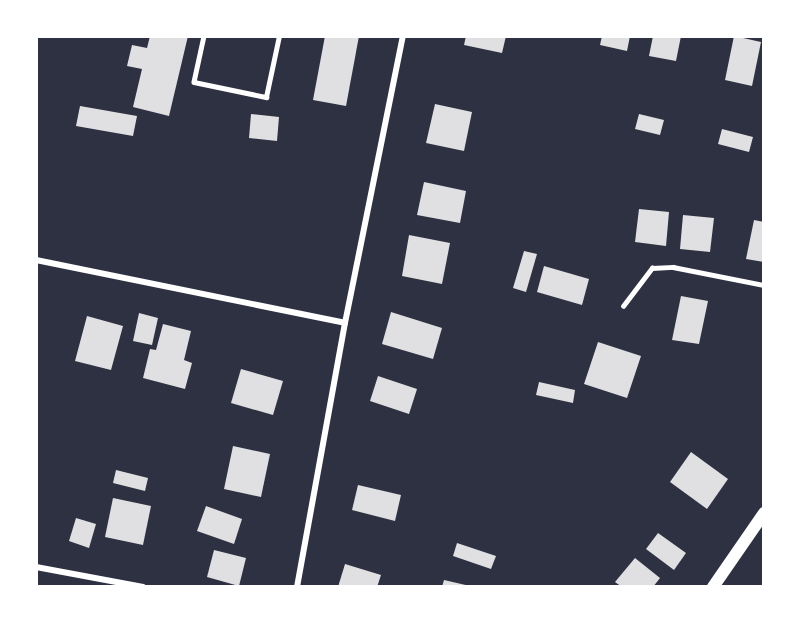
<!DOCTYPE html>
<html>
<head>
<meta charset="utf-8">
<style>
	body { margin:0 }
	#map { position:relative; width:800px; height:623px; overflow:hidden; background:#2d3142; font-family:Ubuntu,sans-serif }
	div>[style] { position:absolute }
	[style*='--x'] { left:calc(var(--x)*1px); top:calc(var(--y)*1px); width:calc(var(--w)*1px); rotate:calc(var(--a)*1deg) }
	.building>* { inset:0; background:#e0e0e3 }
	.service>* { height:4.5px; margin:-2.25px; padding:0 2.25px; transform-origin:2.25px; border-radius:2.25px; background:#fff }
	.minor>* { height:6px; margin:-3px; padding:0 3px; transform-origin:3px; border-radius:3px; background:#fff }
	.secondary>* { height:12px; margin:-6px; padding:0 6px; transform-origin:6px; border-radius:6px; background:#fff }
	span { translate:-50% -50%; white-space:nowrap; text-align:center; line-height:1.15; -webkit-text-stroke:5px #fff; paint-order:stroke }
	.frame { position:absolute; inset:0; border:38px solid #fff; pointer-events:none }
</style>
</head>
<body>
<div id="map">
	<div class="building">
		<div style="clip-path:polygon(150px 36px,188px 36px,169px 116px,133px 107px,142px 69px,127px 66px,132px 45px,147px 48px)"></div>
		<div style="clip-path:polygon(325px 36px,359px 36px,346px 106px,313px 100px)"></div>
		<div style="clip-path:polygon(466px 36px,506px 36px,502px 53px,464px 45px)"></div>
		<div style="clip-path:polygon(602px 36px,630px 36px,627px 51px,600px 45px)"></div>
		<div style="clip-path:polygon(653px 36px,681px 36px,676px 61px,649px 56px)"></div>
		<div style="clip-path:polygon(734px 36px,761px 42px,752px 86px,725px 80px)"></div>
		<div style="clip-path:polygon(435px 104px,472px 112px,464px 151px,426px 143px)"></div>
		<div style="clip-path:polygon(80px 106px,137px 116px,133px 136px,76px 126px)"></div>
		<div style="clip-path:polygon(251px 114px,279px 117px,277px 141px,249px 138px)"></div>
		<div style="clip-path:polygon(639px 114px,664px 120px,660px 135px,635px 129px)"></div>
		<div style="clip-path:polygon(722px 129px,753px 137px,749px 152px,718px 144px)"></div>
		<div style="clip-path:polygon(424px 182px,466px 191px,460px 223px,417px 215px)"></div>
		<div style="clip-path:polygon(639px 209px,669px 212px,666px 246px,635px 242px)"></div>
		<div style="clip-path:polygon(683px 215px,714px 218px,710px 252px,680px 249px)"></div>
		<div style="clip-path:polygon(754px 220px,764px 222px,764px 262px,746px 259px)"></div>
		<div style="clip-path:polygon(409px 235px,450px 243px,442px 284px,402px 276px)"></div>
		<div style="clip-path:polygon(524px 251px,537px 254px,526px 292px,513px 288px)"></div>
		<div style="clip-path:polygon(544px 266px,589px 279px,582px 305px,537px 292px)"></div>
		<div style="clip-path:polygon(681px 296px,708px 301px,699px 344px,672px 340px)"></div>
		<div style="clip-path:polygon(391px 312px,442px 328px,433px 359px,382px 344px)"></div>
		<div style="clip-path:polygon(139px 313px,158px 318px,152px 345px,133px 341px)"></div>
		<div style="clip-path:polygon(87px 316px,123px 326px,111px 370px,75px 361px)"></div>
		<div style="clip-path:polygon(163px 324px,191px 331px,184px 360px,192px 363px,185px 389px,143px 378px,150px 349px,156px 350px)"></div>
		<div style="clip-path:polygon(598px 342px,641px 356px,627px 398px,584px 384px)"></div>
		<div style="clip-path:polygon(241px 369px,283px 381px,273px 415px,231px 403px)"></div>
		<div style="clip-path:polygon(378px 376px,417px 389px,409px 414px,370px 401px)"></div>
		<div style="clip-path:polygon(539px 382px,575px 390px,573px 403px,536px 395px)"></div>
		<div style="clip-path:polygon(233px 446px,270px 454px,261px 497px,224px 489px)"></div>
		<div style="clip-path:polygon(691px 452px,728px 479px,707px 509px,670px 482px)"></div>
		<div style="clip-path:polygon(116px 470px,148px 478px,145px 491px,113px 483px)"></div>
		<div style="clip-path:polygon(358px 485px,401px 495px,395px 521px,352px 510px)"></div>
		<div style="clip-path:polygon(113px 498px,151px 506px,143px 545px,105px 537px)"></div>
		<div style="clip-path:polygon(206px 506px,242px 519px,234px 544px,197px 531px)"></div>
		<div style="clip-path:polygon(76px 518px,96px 524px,89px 548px,69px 541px)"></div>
		<div style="clip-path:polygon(658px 533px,686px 553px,674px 570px,646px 549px)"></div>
		<div style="clip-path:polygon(457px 543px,496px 556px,491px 569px,453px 556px)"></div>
		<div style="clip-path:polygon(214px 550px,246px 558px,239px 586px,207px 577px)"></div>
		<div style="clip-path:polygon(635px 558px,660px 578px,653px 587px,622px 587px,615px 582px)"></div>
		<div style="clip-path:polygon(345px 564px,381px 575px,377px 587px,338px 587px)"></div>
		<div style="clip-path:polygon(444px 580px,470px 586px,470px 587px,442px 587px)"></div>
	</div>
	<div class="service">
		<div style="--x:204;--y:36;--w:47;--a:102.3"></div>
		<div style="--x:194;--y:82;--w:74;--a:11.8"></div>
		<div style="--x:266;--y:97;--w:62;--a:-78"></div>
		<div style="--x:623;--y:306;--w:48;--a:-52.7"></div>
		<div style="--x:652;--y:268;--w:21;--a:-3"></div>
		<div style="--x:673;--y:267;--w:93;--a:11.2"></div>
	</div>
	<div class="minor">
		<div style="--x:36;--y:260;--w:315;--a:11.5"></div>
		<div style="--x:36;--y:567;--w:109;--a:10.6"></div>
		<div style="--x:297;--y:587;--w:268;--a:-79.7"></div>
		<div style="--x:345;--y:323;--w:293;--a:-78.6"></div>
	</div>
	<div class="secondary">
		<div style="--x:713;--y:587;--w:90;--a:-55.4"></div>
	</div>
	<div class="frame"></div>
</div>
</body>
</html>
